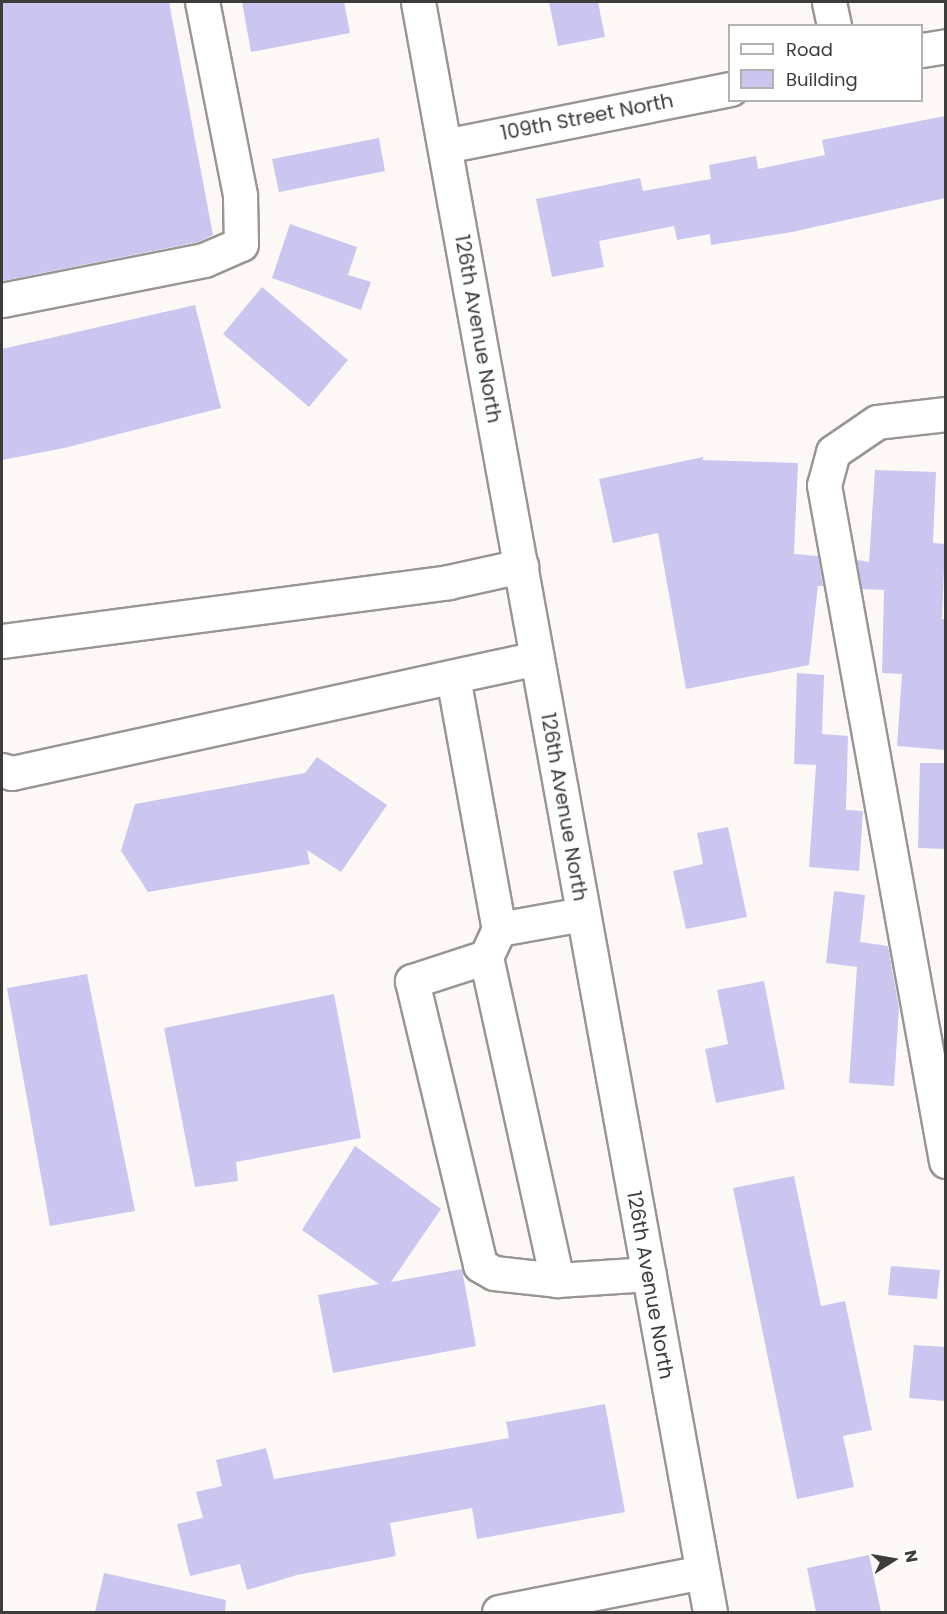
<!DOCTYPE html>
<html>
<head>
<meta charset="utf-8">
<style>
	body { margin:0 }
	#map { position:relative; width:947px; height:1614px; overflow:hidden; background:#fdf8f6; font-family:Poppins,sans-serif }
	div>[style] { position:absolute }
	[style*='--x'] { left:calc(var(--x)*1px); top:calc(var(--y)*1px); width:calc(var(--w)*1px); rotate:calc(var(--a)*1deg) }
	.building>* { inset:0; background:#cbc6ef }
	.roads { filter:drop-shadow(2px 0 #9a9594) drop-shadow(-2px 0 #9a9594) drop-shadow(0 2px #9a9594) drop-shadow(0 -2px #9a9594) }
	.minor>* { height:33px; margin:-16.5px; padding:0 16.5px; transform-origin:16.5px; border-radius:16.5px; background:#fff }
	span { translate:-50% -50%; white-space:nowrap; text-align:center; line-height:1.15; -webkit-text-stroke:4.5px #fff; paint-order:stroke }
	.street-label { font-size:20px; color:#3d3c3b }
	.frame { position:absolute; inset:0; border:3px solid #3d3c3b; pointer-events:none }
	.legend { position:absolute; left:728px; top:24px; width:195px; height:78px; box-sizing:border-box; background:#fff; border:2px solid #b1b1b1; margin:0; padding:8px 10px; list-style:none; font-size:18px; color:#3d3c3b }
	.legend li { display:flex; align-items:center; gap:12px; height:30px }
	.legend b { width:30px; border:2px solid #b1b1b1 }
	.north { position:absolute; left:863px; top:1530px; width:60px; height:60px; -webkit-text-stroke:4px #fff; paint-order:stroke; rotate:79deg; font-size:16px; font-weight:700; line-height:24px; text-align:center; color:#3d3c3b }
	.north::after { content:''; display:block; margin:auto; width:21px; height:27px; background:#3d3c3b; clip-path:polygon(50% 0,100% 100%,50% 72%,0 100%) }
</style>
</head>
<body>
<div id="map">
	<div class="building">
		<div style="clip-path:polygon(2px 2px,169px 2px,213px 235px,198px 242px,2px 281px)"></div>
		<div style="clip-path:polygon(242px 2px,344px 2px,350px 33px,251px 52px)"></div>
		<div style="clip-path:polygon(549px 2px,598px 2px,605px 37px,558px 46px)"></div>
		<div style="clip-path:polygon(945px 116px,945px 198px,792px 232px,711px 245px,710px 234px,677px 240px,674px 226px,599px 241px,604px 267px,552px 277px,536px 199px,640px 178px,643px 191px,711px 179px,709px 165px,756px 156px,758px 169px,825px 155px,822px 140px)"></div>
		<div style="clip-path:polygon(379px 138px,385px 171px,279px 192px,272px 159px)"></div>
		<div style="clip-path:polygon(290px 224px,357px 247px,348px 275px,371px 282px,361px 310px,272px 278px)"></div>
		<div style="clip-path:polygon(262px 287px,348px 360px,309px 407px,223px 334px)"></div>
		<div style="clip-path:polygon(195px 305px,221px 408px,64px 448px,2px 460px,2px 349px)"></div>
		<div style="clip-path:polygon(703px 457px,703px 460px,798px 463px,794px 554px,818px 556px,823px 586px,818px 586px,809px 665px,686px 689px,658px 533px,613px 543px,599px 479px)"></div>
		<div style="clip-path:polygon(875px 470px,936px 472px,933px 543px,945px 544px,942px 619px,945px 619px,945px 750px,897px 746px,902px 674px,882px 673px,884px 590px,862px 589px,857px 560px,869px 562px)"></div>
		<div style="clip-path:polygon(797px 673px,824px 675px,822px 734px,848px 736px,846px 810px,863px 811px,859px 871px,809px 867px,816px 765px,794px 764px)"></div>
		<div style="clip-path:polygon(317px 757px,387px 805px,341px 872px,307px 850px,310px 864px,148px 892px,121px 851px,135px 804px,305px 773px)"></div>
		<div style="clip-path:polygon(920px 763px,945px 763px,945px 849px,918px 848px)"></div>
		<div style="clip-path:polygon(728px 827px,747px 917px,686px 929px,673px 871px,703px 864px,697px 833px)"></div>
		<div style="clip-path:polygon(834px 891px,865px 895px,860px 942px,888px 946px,899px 1008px,894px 1086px,849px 1083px,857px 967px,826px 963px)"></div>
		<div style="clip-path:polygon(87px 974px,135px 1211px,50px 1226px,7px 988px)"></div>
		<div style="clip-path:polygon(764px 981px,785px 1089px,716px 1103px,705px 1049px,728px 1044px,717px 990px)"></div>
		<div style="clip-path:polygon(334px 994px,361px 1138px,236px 1162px,238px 1181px,195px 1187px,164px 1028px)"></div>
		<div style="clip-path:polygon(355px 1146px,441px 1209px,391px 1282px,462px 1269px,476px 1346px,333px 1373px,318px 1295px,379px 1284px,302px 1230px)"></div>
		<div style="clip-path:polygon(794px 1176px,821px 1306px,845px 1301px,872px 1430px,843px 1436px,854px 1487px,797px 1499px,733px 1188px)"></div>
		<div style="clip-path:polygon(891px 1266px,940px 1270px,937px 1299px,888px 1295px)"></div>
		<div style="clip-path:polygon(914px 1345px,945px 1347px,945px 1401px,909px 1398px)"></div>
		<div style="clip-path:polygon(605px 1404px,625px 1512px,477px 1539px,472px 1508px,390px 1523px,396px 1556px,297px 1575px,247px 1590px,240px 1564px,190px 1576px,177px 1524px,203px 1518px,196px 1492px,222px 1486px,216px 1460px,266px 1448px,274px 1479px,509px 1438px,506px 1422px)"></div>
		<div style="clip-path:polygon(869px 1555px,881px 1612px,816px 1612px,807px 1568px)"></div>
		<div style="clip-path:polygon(104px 1573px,226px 1600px,225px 1612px,95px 1612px)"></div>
	</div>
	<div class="roads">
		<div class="minor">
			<div style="--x:418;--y:2;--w:1636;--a:79.72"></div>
			<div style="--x:829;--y:2;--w:25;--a:78"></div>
			<div style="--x:922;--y:50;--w:24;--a:-9"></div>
			<div style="--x:445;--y:146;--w:291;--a:-11.3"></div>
			<div style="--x:2;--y:300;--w:206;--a:-11.2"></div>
			<div style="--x:204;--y:260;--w:40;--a:-23.4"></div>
			<div style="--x:241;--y:244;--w:49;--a:-91.2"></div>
			<div style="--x:240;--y:195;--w:197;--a:-101.1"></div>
			<div style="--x:946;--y:414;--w:69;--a:173.4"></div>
			<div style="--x:877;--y:422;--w:53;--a:145.7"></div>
			<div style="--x:833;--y:452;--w:34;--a:105"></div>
			<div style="--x:824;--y:485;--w:687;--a:79.77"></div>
			<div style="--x:2;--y:641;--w:450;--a:-7.5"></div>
			<div style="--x:448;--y:582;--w:75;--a:-12.4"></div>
			<div style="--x:453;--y:677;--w:256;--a:79.7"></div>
			<div style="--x:499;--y:929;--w:85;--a:-10.1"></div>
			<div style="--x:2;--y:770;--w:10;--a:17"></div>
			<div style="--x:12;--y:773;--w:537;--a:-12.36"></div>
			<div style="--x:499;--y:929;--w:31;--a:115"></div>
			<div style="--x:486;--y:957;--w:331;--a:77.6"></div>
			<div style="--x:486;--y:957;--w:78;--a:162"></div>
			<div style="--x:412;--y:981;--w:292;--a:76.5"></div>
			<div style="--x:480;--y:1265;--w:16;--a:30"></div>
			<div style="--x:494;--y:1273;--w:63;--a:6.3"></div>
			<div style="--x:557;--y:1280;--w:92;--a:-3.7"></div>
			<div style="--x:499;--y:1612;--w:207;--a:-11.1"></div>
		</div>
	</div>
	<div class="street-label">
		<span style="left:587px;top:117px;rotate:-11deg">109th Street North</span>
		<span style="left:478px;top:329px;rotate:80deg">126th Avenue North</span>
		<span style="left:564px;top:807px;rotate:80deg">126th Avenue North</span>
		<span style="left:650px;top:1285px;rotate:80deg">126th Avenue North</span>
	</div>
	<div class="frame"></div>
	<ul class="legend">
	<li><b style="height:8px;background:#fff"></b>Road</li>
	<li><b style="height:16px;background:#cbc6ef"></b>Building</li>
	</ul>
	<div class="north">N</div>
</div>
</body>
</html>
